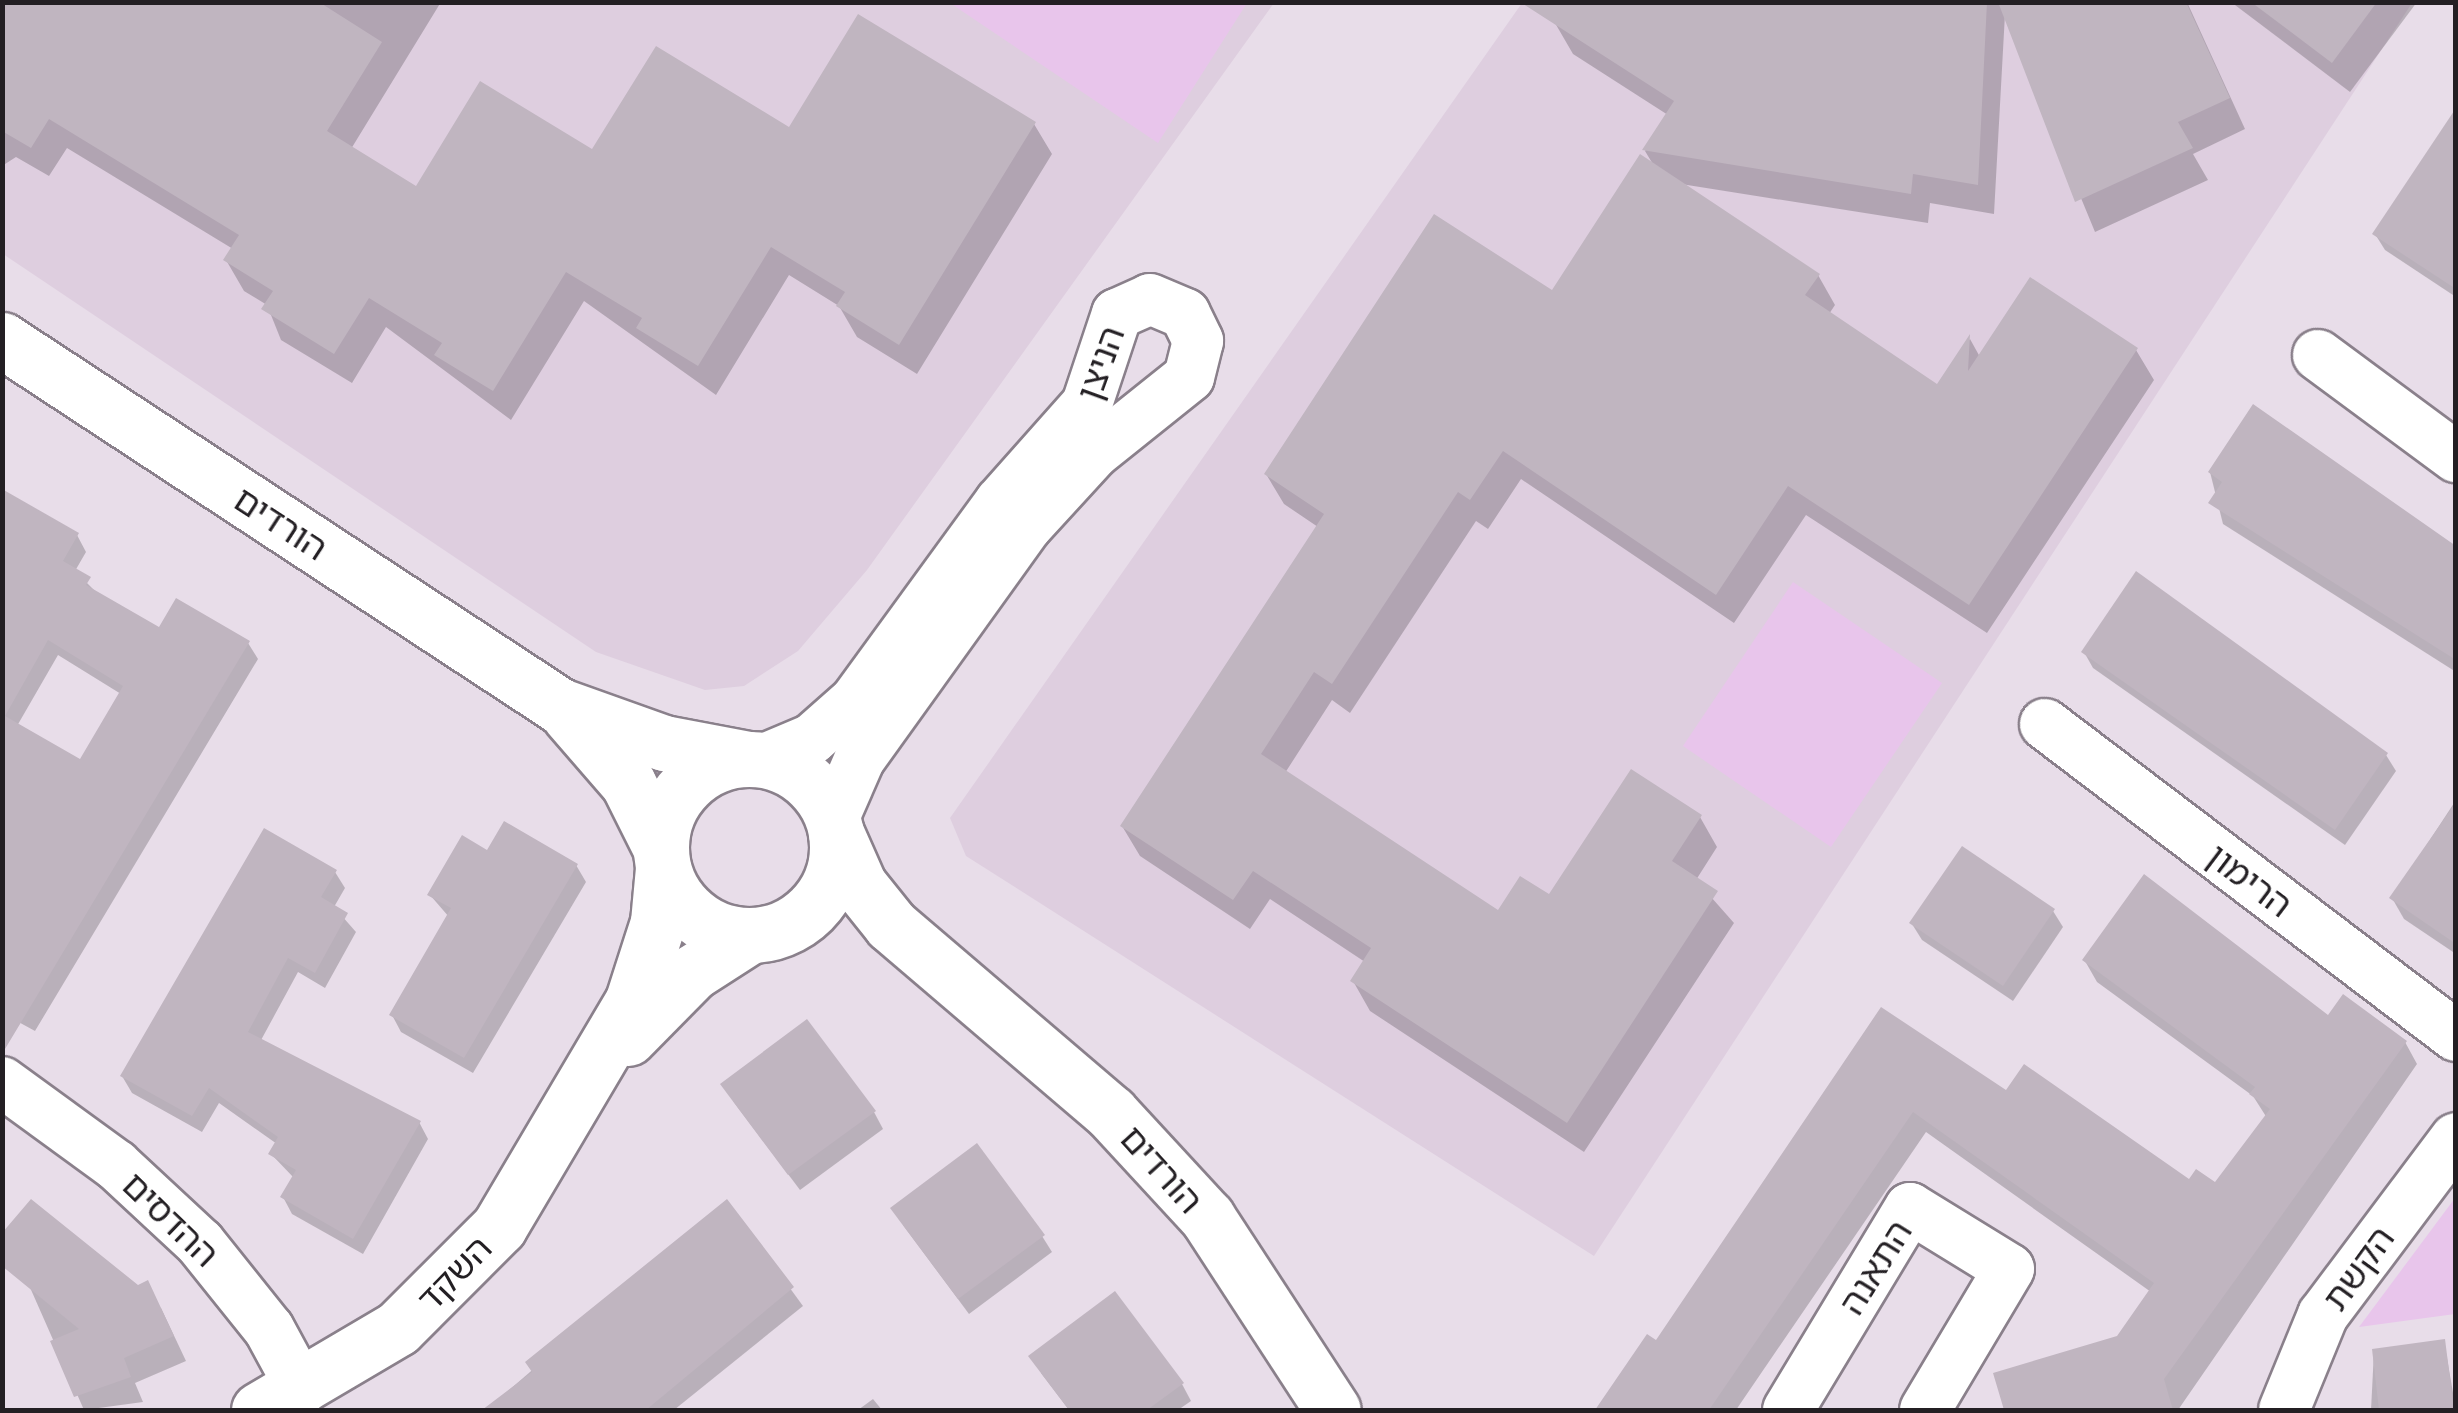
<!DOCTYPE html>
<html>
<head>
<meta charset="utf-8">
<style>
	body { margin:0 }
	#map { position:relative; width:2458px; height:1413px; overflow:hidden; background:#e8dde9; font-family:"Golos Text","Noto Sans Hebrew",sans-serif }
	div>[style] { position:absolute }
	[style*='--x'] { left:calc(var(--x)*1px); top:calc(var(--y)*1px); width:calc(var(--w)*1px); rotate:calc(var(--a)*1deg) }
	.built>* { inset:0; background:#decedf }
	.green>* { inset:0; background:#e8c5eb }
	.shadow>* { inset:0; background:#0003 }
	.building>* { inset:0; background:#c0b5c0 }
	.roads { filter:drop-shadow(2px 0 #8a808b) drop-shadow(-2px 0 #8a808b) drop-shadow(0 2px #8a808b) drop-shadow(0 -2px #8a808b) }
	.minor>* { height:50px; margin:-25px; padding:0 25px; transform-origin:25px; border-radius:25px; background:#fff }
	.tertiary>* { height:55px; margin:-27.5px; padding:0 27.5px; transform-origin:27.5px; border-radius:27.5px; background:#fff }
	.tertiary>.ring { margin:-27.5px; padding:0; box-sizing:content-box; background:none; border:55px solid #fff; border-radius:50% }
	span { translate:-50% -50%; white-space:nowrap; text-align:center; line-height:1.15; -webkit-text-stroke:8px #fff; paint-order:stroke }
	.street-label { font-size:35px; color:#231f23 }
	.frame { position:absolute; inset:0; border:5px solid #231f23; pointer-events:none }
</style>
</head>
<body>
<div id="map">
	<div class="built">
		<div style="clip-path:polygon(2px 3px,1274px 3px,867px 570px,798px 651px,744px 686px,705px 690px,596px 652px,3px 254px)"></div>
		<div style="clip-path:polygon(1522px 3px,2412px 3px,1594px 1256px,966px 856px,950px 818px)"></div>
	</div>
	<div class="green">
		<div style="clip-path:polygon(950px 3px,1247px 3px,1158px 143px)"></div>
		<div style="clip-path:polygon(1793px 582px,1942px 683px,1831px 847px,1683px 746px)"></div>
		<div style="clip-path:polygon(2455px 1198px,2455px 1314px,2359px 1327px)"></div>
	</div>
	<div class="shadow">
		<div style="clip-path:polygon(2px 2px,441px 2px,351px 149px,417px 189px,593px 153px,790px 130px,1034px 124px,1052px 154px,917px 374px,857px 337px,839px 306px,789px 275px,716px 395px,584px 301px,511px 420px,386px 327px,352px 383px,281px 340px,267px 305px,244px 291px,226px 260px,233px 249px,67px 148px,49px 176px,16px 157px,2px 166px)"></div>
		<div style="clip-path:polygon(1877px 2px,2187px 2px,2245px 129px,2193px 154px,2208px 180px,2095px 232px,2005px 14px,1994px 214px,1930px 203px,1928px 223px,1681px 184px,1818px 275px,1835px 305px,1829px 314px,1938px 387px,1970px 339px,1980px 357px,2136px 350px,2154px 380px,1987px 633px,1806px 515px,1734px 623px,1521px 479px,1488px 529px,1476px 521px,1350px 713px,1332px 700px,1285px 773px,1498px 913px,1550px 898px,1700px 817px,1717px 847px,1696px 880px,1734px 923px,1584px 1152px,1370px 1011px,1353px 981px,1365px 962px,1270px 899px,1250px 929px,1140px 856px,1122px 826px,1318px 527px,1284px 504px,1266px 474px,1552px 294px,1654px 166px,1645px 151px,1668px 115px,1573px 54px,1555px 23px)"></div>
		<div style="clip-path:polygon(2231px 2px,2417px 2px,2350px 92px)"></div>
		<div style="clip-path:polygon(2456px 156px,2456px 297px,2385px 250px,2375px 234px)"></div>
		<div style="clip-path:polygon(2210px 472px,2456px 547px,2456px 672px,2223px 524px)"></div>
		<div style="clip-path:polygon(evenodd,2px 502px,77px 535px,86px 552px,75px 571px,99px 595px,160px 631px,248px 643px,258px 659px,35px 1031px,2px 1013px,2px 502px,58px 655px,121px 694px,81px 763px,17px 726px,58px 655px)"></div>
		<div style="clip-path:polygon(2136px 574px,2386px 755px,2396px 771px,2345px 845px,2093px 668px,2084px 652px)"></div>
		<div style="clip-path:polygon(2456px 800px,2456px 954px,2404px 919px,2392px 898px)"></div>
		<div style="clip-path:polygon(488px 853px,576px 865px,586px 882px,473px 1073px,401px 1032px,392px 1015px,449px 917px,430px 895px)"></div>
		<div style="clip-path:polygon(335px 872px,345px 888px,334px 907px,356px 932px,325px 988px,298px 972px,260px 1042px,419px 1122px,428px 1139px,363px 1254px,292px 1214px,283px 1197px,294px 1178px,271px 1154px,277px 1144px,219px 1103px,202px 1132px,132px 1093px,122px 1076px)"></div>
		<div style="clip-path:polygon(2053px 911px,2063px 927px,2013px 1001px,1922px 940px,1912px 924px)"></div>
		<div style="clip-path:polygon(2085px 961px,2405px 1042px,2417px 1064px,2178px 1410px,2006px 1410px,1996px 1374px,2118px 1338px,2151px 1292px,1926px 1132px,1736px 1410px,1598px 1410px,1648px 1337px,1657px 1343px,1882px 1011px,2007px 1093px,2189px 1183px,2215px 1186px,2267px 1118px,2253px 1096px,2097px 982px)"></div>
		<div style="clip-path:polygon(733px 1101px,874px 1112px,883px 1129px,800px 1190px)"></div>
		<div style="clip-path:polygon(727px 1202px,803px 1306px,674px 1410px,486px 1410px)"></div>
		<div style="clip-path:polygon(903px 1225px,1042px 1236px,1052px 1252px,969px 1314px)"></div>
		<div style="clip-path:polygon(6px 1233px,161px 1308px,186px 1361px,135px 1383px,143px 1402px,84px 1410px)"></div>
		<div style="clip-path:polygon(2444px 1341px,2456px 1410px,2371px 1410px,2374px 1351px)"></div>
		<div style="clip-path:polygon(1041px 1373px,1182px 1384px,1191px 1401px,1178px 1410px,1069px 1410px)"></div>
		<div style="clip-path:polygon(873px 1399px,882px 1410px,858px 1410px)"></div>
	</div>
	<div class="building">
		<div style="clip-path:polygon(2px 2px,319px 2px,382px 42px,327px 131px,416px 186px,480px 81px,592px 149px,656px 46px,789px 127px,858px 14px,1036px 122px,899px 345px,836px 306px,845px 292px,771px 247px,698px 366px,636px 328px,642px 318px,566px 272px,493px 391px,434px 355px,442px 343px,369px 298px,334px 354px,261px 309px,273px 291px,223px 260px,239px 235px,49px 119px,31px 148px,2px 131px)"></div>
		<div style="clip-path:polygon(1520px 2px,1987px 2px,1978px 185px,1913px 174px,1911px 194px,1642px 150px,1674px 101px)"></div>
		<div style="clip-path:polygon(1998px 2px,2186px 2px,2230px 98px,2178px 122px,2193px 148px,2075px 202px)"></div>
		<div style="clip-path:polygon(2251px 2px,2377px 2px,2332px 63px)"></div>
		<div style="clip-path:polygon(2456px 108px,2456px 289px,2372px 234px)"></div>
		<div style="clip-path:polygon(1640px 154px,1820px 274px,1805px 295px,1937px 384px,1970px 334px,1968px 371px,2030px 277px,2138px 348px,1969px 605px,1788px 486px,1716px 595px,1503px 451px,1470px 500px,1458px 492px,1332px 684px,1314px 672px,1261px 754px,1498px 910px,1520px 876px,1549px 894px,1631px 769px,1702px 815px,1672px 861px,1718px 891px,1567px 1123px,1350px 981px,1371px 948px,1253px 871px,1233px 900px,1120px 826px,1324px 514px,1264px 474px,1434px 214px,1552px 290px)"></div>
		<div style="clip-path:polygon(2253px 404px,2456px 546px,2456px 660px,2208px 503px,2222px 482px,2208px 472px)"></div>
		<div style="clip-path:polygon(evenodd,2px 489px,79px 533px,63px 561px,91px 577px,86px 585px,159px 627px,176px 598px,250px 641px,2px 1054px,2px 489px,48px 640px,123px 686px,80px 759px,5px 716px,48px 640px)"></div>
		<div style="clip-path:polygon(2136px 571px,2388px 753px,2335px 830px,2081px 652px)"></div>
		<div style="clip-path:polygon(2456px 802px,2456px 944px,2389px 898px)"></div>
		<div style="clip-path:polygon(504px 821px,578px 864px,464px 1058px,389px 1015px,451px 908px,427px 895px,462px 835px,487px 850px)"></div>
		<div style="clip-path:polygon(264px 828px,337px 870px,321px 897px,348px 913px,315px 973px,288px 958px,248px 1032px,421px 1121px,353px 1239px,280px 1197px,296px 1170px,268px 1154px,278px 1137px,209px 1088px,192px 1116px,120px 1076px)"></div>
		<div style="clip-path:polygon(1962px 846px,2055px 909px,2003px 986px,1909px 923px)"></div>
		<div style="clip-path:polygon(2144px 874px,2328px 1015px,2343px 994px,2407px 1041px,2164px 1379px,2173px 1410px,2004px 1410px,1993px 1373px,2117px 1336px,2154px 1283px,1913px 1112px,1709px 1410px,1595px 1410px,1647px 1334px,1656px 1340px,1881px 1007px,2006px 1090px,2024px 1064px,2189px 1179px,2196px 1169px,2215px 1182px,2270px 1109px,2249px 1094px,2255px 1087px,2082px 960px)"></div>
		<div style="clip-path:polygon(807px 1019px,876px 1111px,788px 1175px,720px 1084px)"></div>
		<div style="clip-path:polygon(977px 1143px,1045px 1235px,958px 1299px,890px 1208px)"></div>
		<div style="clip-path:polygon(31px 1199px,138px 1285px,148px 1280px,174px 1336px,124px 1358px,131px 1377px,74px 1397px,50px 1341px,79px 1329px,2px 1266px,2px 1233px)"></div>
		<div style="clip-path:polygon(727px 1199px,794px 1287px,646px 1410px,482px 1410px,532px 1372px,525px 1362px)"></div>
		<div style="clip-path:polygon(1115px 1291px,1184px 1383px,1147px 1410px,1069px 1410px,1028px 1356px)"></div>
		<div style="clip-path:polygon(2445px 1339px,2454px 1410px,2379px 1410px,2372px 1349px)"></div>
	</div>
	<div class="roads">
		<div class="minor">
			<div style="--x:2318;--y:355;--w:172;--a:36.5"></div>
			<div style="--x:2045;--y:724;--w:516;--a:37.2"></div>
			<div style="--x:762;--y:760;--w:54;--a:-22.8"></div>
			<div style="--x:812;--y:739;--w:57;--a:-41.5"></div>
			<div style="--x:855;--y:701;--w:246;--a:-53.9"></div>
			<div style="--x:1000;--y:502;--w:131;--a:-48.4"></div>
			<div style="--x:1087;--y:404;--w:95;--a:-71.6"></div>
			<div style="--x:1117;--y:314;--w:36;--a:-24"></div>
			<div style="--x:1150;--y:299;--w:38;--a:23"></div>
			<div style="--x:1185;--y:314;--w:30;--a:64"></div>
			<div style="--x:1198;--y:341;--w:37;--a:104"></div>
			<div style="--x:1189;--y:377;--w:122;--a:141.3"></div>
			<div style="--x:1094;--y:453;--w:99;--a:132.5"></div>
			<div style="--x:1027;--y:526;--w:286;--a:125.7"></div>
			<div style="--x:860;--y:758;--w:68;--a:113.5"></div>
			<div style="--x:2;--y:1082;--w:141;--a:36.1"></div>
			<div style="--x:116;--y:1165;--w:115;--a:42.9"></div>
			<div style="--x:200;--y:1243;--w:110;--a:51.3"></div>
			<div style="--x:269;--y:1329;--w:69;--a:61.6"></div>
			<div style="--x:1788;--y:1410;--w:236;--a:-58.9"></div>
			<div style="--x:1910;--y:1208;--w:116;--a:31.6"></div>
			<div style="--x:2009;--y:1269;--w:164;--a:120.8"></div>
			<div style="--x:2284;--y:1410;--w:103;--a:-67.7"></div>
			<div style="--x:2323;--y:1315;--w:221;--a:-53.1"></div>
		</div>
		<div class="tertiary">
			<div style="--x:2;--y:340;--w:667;--a:33.26"></div>
			<div style="--x:560;--y:706;--w:110;--a:19.6"></div>
			<div style="--x:664;--y:743;--w:86;--a:10.8"></div>
			<div style="--x:569;--y:715;--w:90;--a:49.1"></div>
			<div style="--x:628;--y:783;--w:72;--a:63.4"></div>
			<div class="ring" style="left:661px;top:759px;width:121px;height:121px"></div>
			<div style="--x:836;--y:833;--w:57;--a:66.1"></div>
			<div style="--x:859;--y:885;--w:51;--a:51.3"></div>
			<div style="--x:891;--y:925;--w:289;--a:40.5"></div>
			<div style="--x:1111;--y:1113;--w:142;--a:47.3"></div>
			<div style="--x:1207;--y:1217;--w:230;--a:56.9"></div>
			<div style="--x:628;--y:1038;--w:93;--a:-45.4"></div>
			<div style="--x:693;--y:972;--w:67;--a:-32.7"></div>
			<div style="--x:259;--y:1410;--w:161;--a:-30.5"></div>
			<div style="--x:398;--y:1328;--w:143;--a:-45"></div>
			<div style="--x:499;--y:1227;--w:264;--a:-59.4"></div>
			<div style="--x:633;--y:1000;--w:82;--a:-72.2"></div>
			<div style="--x:658;--y:922;--w:54;--a:-84.7"></div>
		</div>
	</div>
	<div class="street-label">
		<span style="left:1100px;top:363px;rotate:-70deg">הניצן</span>
		<span style="left:281px;top:523px;rotate:33deg">הורדים</span>
		<span style="left:2250px;top:880px;rotate:37deg">הרימון</span>
		<span style="left:1162px;top:1169px;rotate:48deg">הורדים</span>
		<span style="left:171px;top:1219px;rotate:44deg">ההדסים</span>
		<span style="left:1875px;top:1267px;rotate:-58deg">התאנה</span>
		<span style="left:2358px;top:1268px;rotate:-54deg">הקשת</span>
		<span style="left:454px;top:1273px;rotate:-46deg">השקד</span>
	</div>
	<div class="frame"></div>
</div>
</body>
</html>
